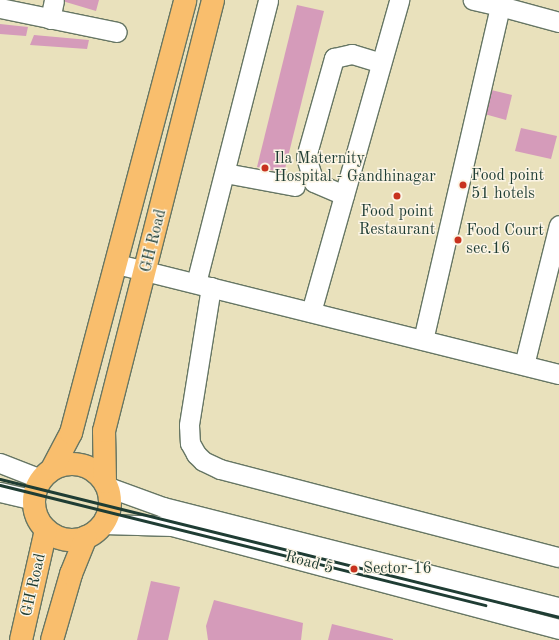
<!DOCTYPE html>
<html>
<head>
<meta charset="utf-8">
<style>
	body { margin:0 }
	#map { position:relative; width:559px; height:640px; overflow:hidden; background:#e9e1bc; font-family:"Old Standard TT",serif }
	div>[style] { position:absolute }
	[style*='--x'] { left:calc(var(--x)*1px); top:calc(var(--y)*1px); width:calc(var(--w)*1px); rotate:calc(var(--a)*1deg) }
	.building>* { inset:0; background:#d59bba }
	.roads { filter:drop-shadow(1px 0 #667664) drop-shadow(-1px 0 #667664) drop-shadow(0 1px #667664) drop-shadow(0 -1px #667664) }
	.minor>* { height:19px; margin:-9.5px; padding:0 9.5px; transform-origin:9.5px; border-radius:9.5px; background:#fff }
	.major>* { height:22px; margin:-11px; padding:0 11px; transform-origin:11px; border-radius:11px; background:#f9be6d }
	.major>.ring { margin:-11px; padding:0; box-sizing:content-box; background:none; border:22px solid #f9be6d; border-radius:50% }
	.rail>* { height:3px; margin:-1.5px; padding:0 1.5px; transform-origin:1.5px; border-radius:1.5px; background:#1f3d34 }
	.dots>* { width:11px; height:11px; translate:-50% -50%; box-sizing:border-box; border:2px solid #fcf5e5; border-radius:50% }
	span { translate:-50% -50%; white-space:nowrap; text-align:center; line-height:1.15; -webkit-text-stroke:3px #fcf5e5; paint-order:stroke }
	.poi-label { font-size:16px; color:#1f3d34 }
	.left { translate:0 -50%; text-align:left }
	.street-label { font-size:16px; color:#1f3d34 }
</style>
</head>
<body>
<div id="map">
	<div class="building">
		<div style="clip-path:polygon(59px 0,99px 0,96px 11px)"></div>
		<div style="clip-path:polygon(297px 5px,324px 11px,284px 173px,257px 167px)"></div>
		<div style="clip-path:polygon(0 24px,28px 27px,26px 36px,0 34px)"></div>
		<div style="clip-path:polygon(34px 35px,89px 40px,87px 49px,30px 45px)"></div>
		<div style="clip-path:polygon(487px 89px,512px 95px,506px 120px,481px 113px)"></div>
		<div style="clip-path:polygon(521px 128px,557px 136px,551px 159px,515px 151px)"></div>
		<div style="clip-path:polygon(151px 581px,180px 587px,168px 640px,137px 640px)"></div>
		<div style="clip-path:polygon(214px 600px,303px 623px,301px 640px,208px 640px,206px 626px)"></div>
		<div style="clip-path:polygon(332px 624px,393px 639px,393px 640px,328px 640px)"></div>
	</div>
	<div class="roads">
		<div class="minor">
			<div style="--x:502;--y:0;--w:6;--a:108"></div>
			<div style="--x:500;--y:6;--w:61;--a:15.2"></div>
			<div style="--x:0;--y:8;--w:119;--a:11.6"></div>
			<div style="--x:50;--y:19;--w:19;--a:-78"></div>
			<div style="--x:225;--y:173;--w:71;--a:10.5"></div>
			<div style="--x:344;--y:195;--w:33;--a:-157"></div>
			<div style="--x:314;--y:182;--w:26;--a:-108"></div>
			<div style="--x:306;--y:157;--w:103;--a:-74.2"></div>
			<div style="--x:334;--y:58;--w:18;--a:-13"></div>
			<div style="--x:352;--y:54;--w:30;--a:17"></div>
			<div style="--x:117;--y:264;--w:455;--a:14"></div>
			<div style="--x:196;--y:283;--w:292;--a:-75.7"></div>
			<div style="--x:211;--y:287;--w:140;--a:99.1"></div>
			<div style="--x:189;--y:425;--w:18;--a:87"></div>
			<div style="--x:190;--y:443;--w:13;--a:61"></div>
			<div style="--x:196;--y:454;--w:10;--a:45"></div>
			<div style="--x:203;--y:461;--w:19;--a:25"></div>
			<div style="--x:220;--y:469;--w:350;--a:14.6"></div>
			<div style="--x:311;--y:312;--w:324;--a:-74.2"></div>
			<div style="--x:423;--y:340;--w:343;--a:-77"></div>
			<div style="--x:500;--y:6;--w:28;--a:-167"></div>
			<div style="--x:524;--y:365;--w:144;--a:-76"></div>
			<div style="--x:0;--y:463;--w:44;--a:21.3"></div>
			<div style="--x:108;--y:487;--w:59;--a:20"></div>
			<div style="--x:163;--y:507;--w:408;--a:14.2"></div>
			<div style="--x:0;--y:492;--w:35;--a:13"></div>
			<div style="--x:103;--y:524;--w:69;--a:1.7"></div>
			<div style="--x:172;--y:526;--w:400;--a:14.9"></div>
		</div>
		<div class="major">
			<div class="ring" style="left:34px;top:464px;width:54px;height:54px"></div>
			<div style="--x:52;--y:469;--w:41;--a:-62.2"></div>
			<div style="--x:71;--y:433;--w:448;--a:-75.2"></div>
			<div style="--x:105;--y:482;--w:51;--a:-91.1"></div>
			<div style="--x:104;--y:431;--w:445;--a:-75.8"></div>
			<div style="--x:21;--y:640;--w:113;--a:-77.2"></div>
			<div style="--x:52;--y:640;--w:69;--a:-73.9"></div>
			<div style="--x:71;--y:574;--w:40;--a:-68"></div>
		</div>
	</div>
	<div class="rail">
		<div style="--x:0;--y:479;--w:576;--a:13.87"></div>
		<div style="--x:0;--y:485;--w:500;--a:13.9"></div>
	</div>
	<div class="dots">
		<div style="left:265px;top:168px;background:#c8321e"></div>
		<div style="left:463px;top:185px;background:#c8321e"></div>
		<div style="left:397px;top:196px;background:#c8321e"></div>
		<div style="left:458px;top:240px;background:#c8321e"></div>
		<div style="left:354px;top:569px;background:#c8321e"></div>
	</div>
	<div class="poi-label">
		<span class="left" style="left:274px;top:168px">Ila Maternity<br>Hospital - Gandhinagar</span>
		<span class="left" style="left:471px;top:185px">Food point<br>51 hotels</span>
		<span style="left:397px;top:221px">Food point<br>Restaurant</span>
		<span class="left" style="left:466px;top:240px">Food Court<br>sec.16</span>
		<span class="left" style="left:363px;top:569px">Sector-16</span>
	</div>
	<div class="street-label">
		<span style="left:154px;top:241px;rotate:-76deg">GH Road</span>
		<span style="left:309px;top:563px;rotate:15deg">Road 5</span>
		<span style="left:34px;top:585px;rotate:-77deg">GH Road</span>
	</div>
</div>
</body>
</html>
